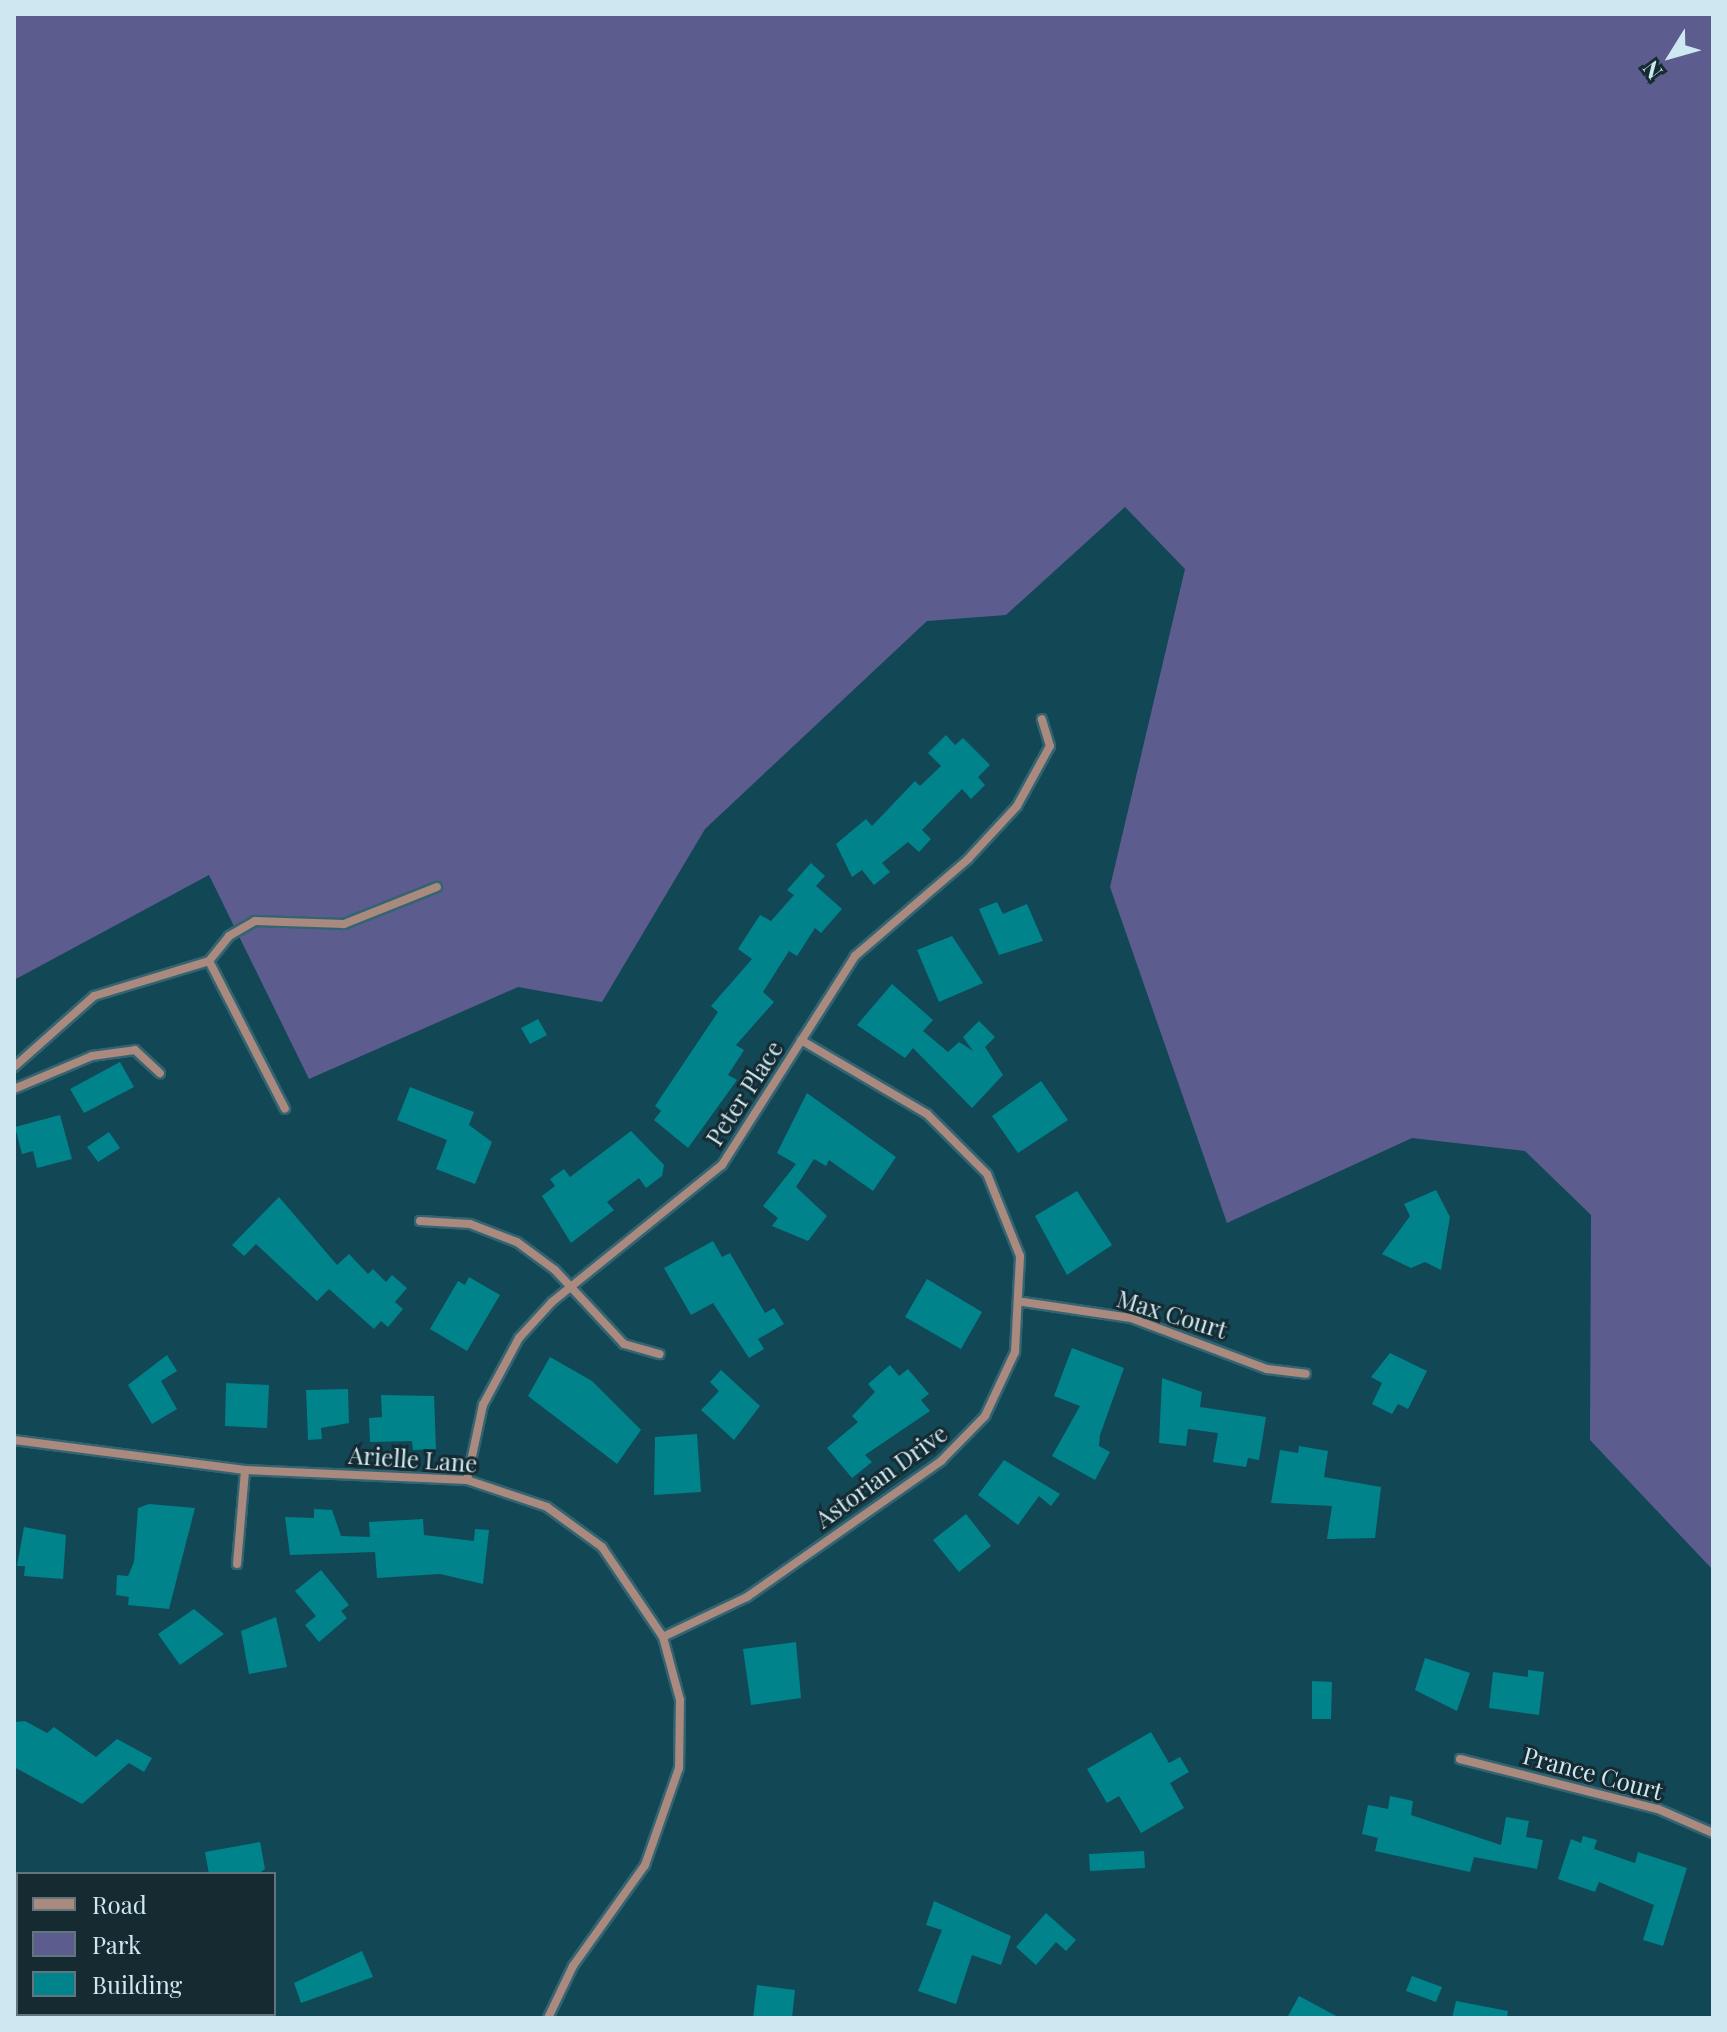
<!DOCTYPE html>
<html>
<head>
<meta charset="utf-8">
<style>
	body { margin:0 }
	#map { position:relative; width:1727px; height:2032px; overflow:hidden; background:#124756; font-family:"Playfair Display",serif }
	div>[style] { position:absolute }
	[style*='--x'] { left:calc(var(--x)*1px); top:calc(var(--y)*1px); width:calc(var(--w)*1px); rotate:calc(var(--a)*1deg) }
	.green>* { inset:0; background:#5c5d8e }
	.building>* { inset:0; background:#00838b }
	.roads { filter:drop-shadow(2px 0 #346472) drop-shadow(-2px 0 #346472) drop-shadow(0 2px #346472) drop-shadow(0 -2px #346472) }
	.street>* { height:8px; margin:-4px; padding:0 4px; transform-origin:4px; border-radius:4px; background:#aa8a7e }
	span { translate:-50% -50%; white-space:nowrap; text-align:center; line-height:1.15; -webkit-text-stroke:6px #152a31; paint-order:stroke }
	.street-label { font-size:24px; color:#cee8f1 }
	.frame { position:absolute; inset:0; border:16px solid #cee8f1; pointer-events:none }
	.legend { position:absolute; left:16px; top:1872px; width:260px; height:144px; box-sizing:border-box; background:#152a31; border:2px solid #5f767e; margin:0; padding:10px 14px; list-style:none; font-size:24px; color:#cee8f1 }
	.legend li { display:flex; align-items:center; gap:16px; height:40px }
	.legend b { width:40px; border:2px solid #5f767e }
	.north { position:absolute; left:1631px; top:16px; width:80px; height:80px; -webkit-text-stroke:6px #152a31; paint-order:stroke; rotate:233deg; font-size:22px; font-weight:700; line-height:32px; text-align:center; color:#cee8f1 }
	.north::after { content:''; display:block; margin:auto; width:28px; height:36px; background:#cee8f1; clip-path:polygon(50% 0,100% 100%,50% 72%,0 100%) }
</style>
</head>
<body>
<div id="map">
	<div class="green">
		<div style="clip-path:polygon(14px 14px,1713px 14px,1713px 1570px,1590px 1440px,1591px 1215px,1525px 1151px,1412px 1138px,1227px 1223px,1110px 887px,1185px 569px,1125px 507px,1006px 615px,927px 621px,705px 829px,602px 1002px,518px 987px,309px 1079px,209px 875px,14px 980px)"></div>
	</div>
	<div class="building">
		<div style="clip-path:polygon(946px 735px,955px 745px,963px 738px,990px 765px,978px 777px,985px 785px,971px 799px,962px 789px,922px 830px,931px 839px,919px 852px,908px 842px,882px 863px,890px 872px,874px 885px,862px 870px,852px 877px,836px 844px,866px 819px,872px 826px,915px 781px,920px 786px,941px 766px,928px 753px)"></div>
		<div style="clip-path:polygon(811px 863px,825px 876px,816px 886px,842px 909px,821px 933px,815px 928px,797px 956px,789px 951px,763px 992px,774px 1002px,736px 1045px,744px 1050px,728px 1075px,737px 1080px,688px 1148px,654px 1120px,661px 1111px,655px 1106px,718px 1012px,711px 1006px,752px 959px,738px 949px,760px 915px,771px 921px,794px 895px,787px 890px)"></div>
		<div style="clip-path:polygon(997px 902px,1003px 914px,1027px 904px,1043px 941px,999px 955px,979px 909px)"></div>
		<div style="clip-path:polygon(952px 936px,983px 983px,939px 1002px,917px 950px)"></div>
		<div style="clip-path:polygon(892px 984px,933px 1020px,923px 1031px,948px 1052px,959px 1042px,973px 1051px,963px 1037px,979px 1021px,995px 1037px,985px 1047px,1003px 1075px,972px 1108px,913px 1048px,905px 1058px,857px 1025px)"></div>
		<div style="clip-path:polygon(538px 1019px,547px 1035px,530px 1044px,521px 1028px)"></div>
		<div style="clip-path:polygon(120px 1062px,134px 1087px,84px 1113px,70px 1089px)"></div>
		<div style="clip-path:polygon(1041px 1081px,1068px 1120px,1018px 1153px,992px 1116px)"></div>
		<div style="clip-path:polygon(410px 1087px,474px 1112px,469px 1125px,492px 1142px,475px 1184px,436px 1169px,447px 1140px,397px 1120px)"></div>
		<div style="clip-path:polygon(807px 1093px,896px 1157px,873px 1191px,829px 1160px,826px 1166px,814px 1159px,796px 1187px,827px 1216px,808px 1241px,772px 1226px,778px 1218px,763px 1206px,796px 1164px,777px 1153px)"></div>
		<div style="clip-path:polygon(60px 1115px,72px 1159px,37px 1168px,33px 1151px,22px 1154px,15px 1127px)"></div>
		<div style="clip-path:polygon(631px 1131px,664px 1165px,662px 1176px,646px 1188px,639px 1178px,607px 1202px,614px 1210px,571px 1243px,542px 1196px,555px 1186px,550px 1179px,564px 1169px,570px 1177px)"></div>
		<div style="clip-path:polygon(109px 1132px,120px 1148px,98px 1162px,87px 1147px)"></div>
		<div style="clip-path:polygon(1436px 1190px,1450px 1217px,1441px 1270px,1425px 1262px,1411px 1268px,1382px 1254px,1410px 1216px,1404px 1204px)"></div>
		<div style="clip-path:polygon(1077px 1191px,1112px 1245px,1067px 1275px,1035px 1216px)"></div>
		<div style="clip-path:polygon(279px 1197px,337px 1265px,349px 1254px,368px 1274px,373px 1269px,386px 1282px,392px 1275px,407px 1288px,395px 1302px,403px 1309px,388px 1327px,381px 1321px,374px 1329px,329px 1289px,317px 1301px,256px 1244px,244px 1256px,232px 1245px)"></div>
		<div style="clip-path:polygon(713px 1241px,722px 1257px,730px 1253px,765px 1313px,774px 1308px,784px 1324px,758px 1339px,764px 1349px,749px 1358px,713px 1303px,691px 1315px,664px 1268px)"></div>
		<div style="clip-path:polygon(469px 1277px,500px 1295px,467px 1351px,430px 1329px,458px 1281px,465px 1285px)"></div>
		<div style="clip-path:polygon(927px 1279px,982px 1312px,961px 1349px,905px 1317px)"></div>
		<div style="clip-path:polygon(1072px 1348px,1124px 1368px,1100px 1435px,1099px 1446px,1110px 1452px,1095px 1480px,1052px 1456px,1080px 1406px,1054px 1396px)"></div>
		<div style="clip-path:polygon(1390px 1353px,1427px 1371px,1408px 1409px,1398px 1404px,1392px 1414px,1372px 1404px,1382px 1383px,1371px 1377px)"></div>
		<div style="clip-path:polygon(167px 1355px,177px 1371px,161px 1381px,177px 1409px,152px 1424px,128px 1385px)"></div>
		<div style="clip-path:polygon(550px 1357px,592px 1381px,641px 1430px,617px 1464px,528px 1396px)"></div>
		<div style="clip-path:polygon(890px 1365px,899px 1376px,908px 1369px,929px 1394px,921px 1400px,930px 1411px,865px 1455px,872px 1462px,852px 1478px,827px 1448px,858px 1422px,852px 1416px,875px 1392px,868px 1384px)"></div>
		<div style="clip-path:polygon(721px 1370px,760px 1406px,734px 1440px,701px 1410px,719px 1391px,710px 1382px)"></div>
		<div style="clip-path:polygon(1162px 1378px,1202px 1392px,1200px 1407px,1266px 1417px,1259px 1460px,1248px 1458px,1246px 1467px,1213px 1462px,1218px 1433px,1188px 1429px,1186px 1446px,1159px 1443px)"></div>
		<div style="clip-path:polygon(226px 1383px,269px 1385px,267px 1428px,225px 1426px)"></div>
		<div style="clip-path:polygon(348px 1389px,349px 1423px,321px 1428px,322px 1439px,308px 1440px,306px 1390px)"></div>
		<div style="clip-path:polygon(381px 1395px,434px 1396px,436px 1449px,413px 1450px,412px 1441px,370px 1442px,369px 1418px,382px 1417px)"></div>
		<div style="clip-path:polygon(697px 1434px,701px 1492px,654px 1495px,655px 1437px)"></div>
		<div style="clip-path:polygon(1299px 1446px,1328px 1451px,1324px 1477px,1381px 1487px,1375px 1538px,1327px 1539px,1332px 1506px,1271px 1503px,1280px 1450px,1298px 1453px)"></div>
		<div style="clip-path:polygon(1004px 1460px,1060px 1494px,1051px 1506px,1039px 1496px,1018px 1525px,978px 1495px)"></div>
		<div style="clip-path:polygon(149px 1504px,195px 1508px,169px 1609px,128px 1605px,129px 1597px,116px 1595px,117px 1575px,128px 1576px,134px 1562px,138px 1508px)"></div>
		<div style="clip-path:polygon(314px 1509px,332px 1510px,341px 1536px,370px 1537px,369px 1522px,423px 1519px,424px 1535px,474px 1541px,475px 1529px,489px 1530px,483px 1584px,440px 1574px,377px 1578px,375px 1552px,290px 1555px,285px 1517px,314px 1518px)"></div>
		<div style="clip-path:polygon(966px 1514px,991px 1546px,959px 1572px,933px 1540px)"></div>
		<div style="clip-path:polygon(24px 1527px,66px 1535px,63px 1579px,24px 1576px,25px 1566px,17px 1566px)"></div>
		<div style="clip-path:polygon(321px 1570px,349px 1605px,341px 1611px,347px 1618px,319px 1642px,305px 1625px,316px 1616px,295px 1591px)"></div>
		<div style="clip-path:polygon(194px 1609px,224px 1634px,180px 1665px,158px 1634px)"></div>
		<div style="clip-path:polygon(276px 1617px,287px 1667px,249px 1674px,241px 1631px)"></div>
		<div style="clip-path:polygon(796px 1642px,801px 1698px,751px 1705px,743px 1649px)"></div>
		<div style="clip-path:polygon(1425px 1658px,1470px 1673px,1457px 1711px,1415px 1690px)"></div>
		<div style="clip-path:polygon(1528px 1670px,1544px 1672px,1539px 1715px,1489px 1708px,1493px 1672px,1528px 1677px)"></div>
		<div style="clip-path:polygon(1312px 1681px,1332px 1682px,1331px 1719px,1312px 1719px)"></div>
		<div style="clip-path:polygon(25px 1721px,47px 1733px,54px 1727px,96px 1757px,117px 1739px,152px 1758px,144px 1772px,129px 1763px,82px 1804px,14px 1767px,14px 1722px)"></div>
		<div style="clip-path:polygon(1151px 1732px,1169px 1763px,1180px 1757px,1189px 1772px,1170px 1783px,1184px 1808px,1141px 1833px,1119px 1796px,1107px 1803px,1087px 1769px)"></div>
		<div style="clip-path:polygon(1390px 1796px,1413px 1801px,1411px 1815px,1501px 1845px,1506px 1817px,1529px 1821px,1526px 1837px,1543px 1840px,1537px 1869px,1474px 1857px,1470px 1872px,1375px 1851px,1378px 1838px,1362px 1834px,1368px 1805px,1388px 1809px)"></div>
		<div style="clip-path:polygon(1583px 1836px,1597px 1840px,1594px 1849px,1635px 1863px,1638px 1852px,1687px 1868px,1663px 1946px,1643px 1940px,1654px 1905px,1599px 1882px,1595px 1892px,1558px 1879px,1571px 1839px,1581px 1843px)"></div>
		<div style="clip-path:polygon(260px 1842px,265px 1869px,258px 1874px,209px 1874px,205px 1852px)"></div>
		<div style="clip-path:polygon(1144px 1851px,1145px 1868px,1090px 1871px,1089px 1854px)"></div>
		<div style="clip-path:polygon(934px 1901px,1011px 1936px,1001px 1965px,972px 1955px,956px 2004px,918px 1991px,942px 1930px,926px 1925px)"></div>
		<div style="clip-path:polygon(1046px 1913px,1076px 1940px,1066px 1951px,1056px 1942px,1036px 1965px,1016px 1947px)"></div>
		<div style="clip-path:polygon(362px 1951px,373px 1977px,301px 2003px,294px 1983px)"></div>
		<div style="clip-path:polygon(1412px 1976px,1442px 1987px,1436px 2002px,1406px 1991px)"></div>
		<div style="clip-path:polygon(757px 1985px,795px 1990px,792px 2018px,753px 2018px)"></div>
		<div style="clip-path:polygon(1299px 1996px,1340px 2018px,1287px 2018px)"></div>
		<div style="clip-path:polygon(1456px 2001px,1508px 2011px,1507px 2018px,1452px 2018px)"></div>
	</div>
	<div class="roads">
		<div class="street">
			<div style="--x:209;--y:961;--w:166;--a:62.8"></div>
			<div style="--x:14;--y:1067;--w:107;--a:-41.6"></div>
			<div style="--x:94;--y:996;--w:120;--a:-16.9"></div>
			<div style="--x:209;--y:961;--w:32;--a:-51"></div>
			<div style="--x:229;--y:936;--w:30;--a:-30"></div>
			<div style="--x:255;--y:921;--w:89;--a:1.9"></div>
			<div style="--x:344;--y:924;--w:100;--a:-21.7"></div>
			<div style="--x:14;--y:1089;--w:85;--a:-22.9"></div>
			<div style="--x:92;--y:1056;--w:43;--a:-7.9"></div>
			<div style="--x:135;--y:1050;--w:34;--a:43"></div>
			<div style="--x:420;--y:1221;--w:50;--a:3.4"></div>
			<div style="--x:470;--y:1224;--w:50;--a:21"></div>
			<div style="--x:517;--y:1242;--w:47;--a:36.4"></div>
			<div style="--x:555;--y:1270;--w:101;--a:47"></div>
			<div style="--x:624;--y:1344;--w:37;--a:16"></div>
			<div style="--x:1023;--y:1302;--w:109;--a:8.4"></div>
			<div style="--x:1131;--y:1318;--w:145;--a:20.6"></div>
			<div style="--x:1267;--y:1369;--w:39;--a:7"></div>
			<div style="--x:14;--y:1440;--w:233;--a:7.4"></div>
			<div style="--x:245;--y:1470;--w:222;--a:2.6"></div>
			<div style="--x:467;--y:1480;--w:84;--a:18.6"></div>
			<div style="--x:547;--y:1507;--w:68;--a:36"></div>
			<div style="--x:602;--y:1547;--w:109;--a:55.9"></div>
			<div style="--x:663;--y:1637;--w:65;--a:74.9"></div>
			<div style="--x:680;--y:1700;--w:68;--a:90.8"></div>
			<div style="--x:679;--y:1768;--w:103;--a:109.3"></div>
			<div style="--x:645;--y:1865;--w:124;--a:125.5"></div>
			<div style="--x:573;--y:1966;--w:58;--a:115.7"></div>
			<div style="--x:467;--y:1480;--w:77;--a:-78"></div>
			<div style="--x:483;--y:1405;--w:76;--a:-61.8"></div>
			<div style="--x:519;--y:1338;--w:49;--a:-47.5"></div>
			<div style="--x:552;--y:1302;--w:218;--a:-38.9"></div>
			<div style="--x:722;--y:1165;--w:248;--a:-57.5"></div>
			<div style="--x:855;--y:956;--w:149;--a:-40.6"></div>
			<div style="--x:968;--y:859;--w:72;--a:-47.2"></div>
			<div style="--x:1017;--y:806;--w:68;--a:-61.2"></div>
			<div style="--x:1050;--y:746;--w:28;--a:-107"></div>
			<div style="--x:237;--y:1564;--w:94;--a:-85.1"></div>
			<div style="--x:663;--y:1637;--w:93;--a:-25.5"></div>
			<div style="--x:747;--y:1597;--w:237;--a:-35"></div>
			<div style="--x:941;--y:1461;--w:63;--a:-45.6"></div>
			<div style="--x:985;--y:1416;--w:71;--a:-64.9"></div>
			<div style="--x:1015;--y:1352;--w:96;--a:-87"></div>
			<div style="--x:1020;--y:1256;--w:88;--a:-111.9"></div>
			<div style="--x:987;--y:1174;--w:85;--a:-135"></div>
			<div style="--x:927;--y:1114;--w:146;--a:-149.6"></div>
			<div style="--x:1460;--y:1759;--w:204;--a:14.2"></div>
			<div style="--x:1658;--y:1809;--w:60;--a:23.6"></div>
			<div style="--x:15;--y:2018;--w:6;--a:-45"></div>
		</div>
	</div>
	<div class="street-label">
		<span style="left:744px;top:1093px;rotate:-57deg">Peter Place</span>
		<span style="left:1172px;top:1314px;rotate:17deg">Max Court</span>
		<span style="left:413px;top:1459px;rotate:4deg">Arielle Lane</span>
		<span style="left:881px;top:1476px;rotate:-36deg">Astorian Drive</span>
		<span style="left:1593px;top:1773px;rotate:15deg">Prance Court</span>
	</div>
	<div class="frame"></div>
	<ul class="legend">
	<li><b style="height:10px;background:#aa8a7e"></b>Road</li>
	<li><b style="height:22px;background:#5c5d8e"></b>Park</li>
	<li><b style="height:22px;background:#00838b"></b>Building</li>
	</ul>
	<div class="north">N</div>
</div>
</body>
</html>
